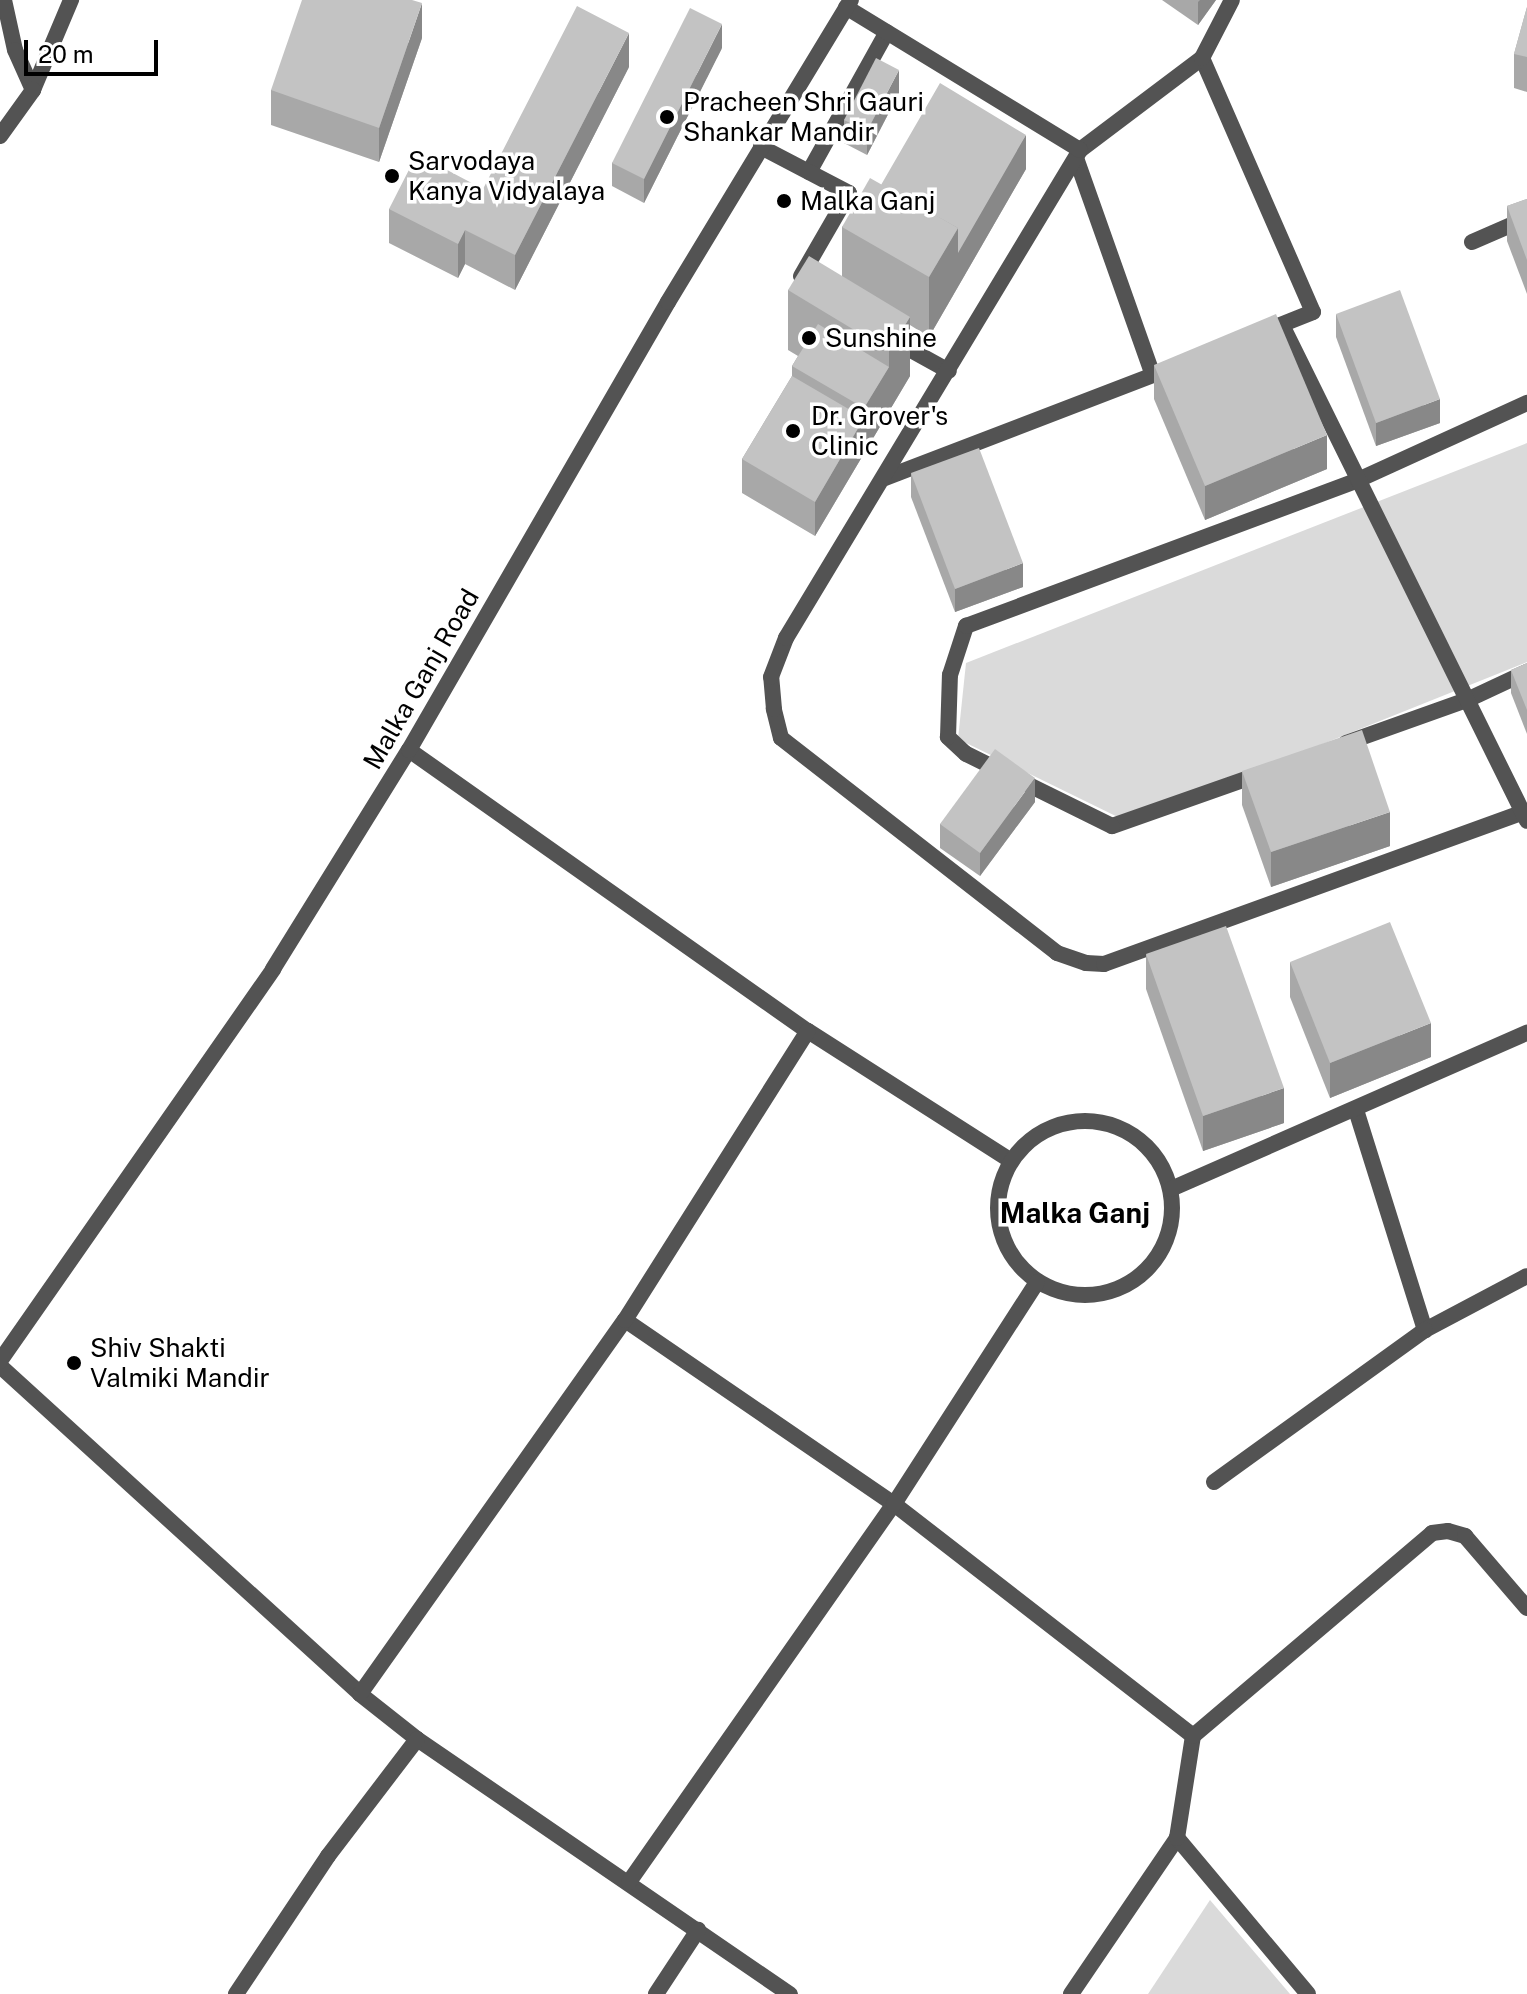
<!DOCTYPE html>
<html>
<head>
<meta charset="utf-8">
<style>
	body { margin:0 }
	#map { position:relative; width:1527px; height:1994px; overflow:hidden; background:#fff; font-family:"Public Sans",sans-serif }
	div>[style] { position:absolute }
	[style*='--x'] { left:calc(var(--x)*1px); top:calc(var(--y)*1px); width:calc(var(--w)*1px); rotate:calc(var(--a)*1deg) }
	.green>* { inset:0; background:#dadada }
	.service>* { height:16px; margin:-8px; padding:0 8px; transform-origin:8px; border-radius:8px; background:#535353 }
	.minor>* { height:16px; margin:-8px; padding:0 8px; transform-origin:8px; border-radius:8px; background:#535353 }
	.minor>.ring { margin:-8px; padding:0; box-sizing:content-box; background:none; border:16px solid #535353; border-radius:50% }
	.tertiary>* { height:16px; margin:-8px; padding:0 8px; transform-origin:8px; border-radius:8px; background:#535353 }
	.wall>* { inset:0; background:#a8a8a8 }
	.shaded-wall>* { inset:0; background:#888 }
	.building>* { inset:0; background:#c3c3c3 }
	.dots>* { width:22px; height:22px; translate:-50% -50%; box-sizing:border-box; border:4px solid #fff; border-radius:50% }
	span { translate:-50% -50%; white-space:nowrap; text-align:center; line-height:1.15; -webkit-text-stroke:7px #fff; paint-order:stroke }
	.poi-label { font-size:26px; color:#000 }
	.left { translate:0 -50%; text-align:left }
	.street-label { font-size:26px; color:#000 }
	.neighbourhood-label { font-size:28px; color:#000; font-weight:700 }
	.scale { position:absolute; left:24px; top:40px; width:134px; height:36px; box-sizing:border-box; border:4px solid #000; border-top:0; padding-left:10px; font-size:24px; line-height:28px; white-space:nowrap; color:#000; -webkit-text-stroke:6px #fff; paint-order:stroke }
</style>
</head>
<body>
<div id="map">
	<div class="green">
		<div style="clip-path:polygon(1527px 443px,1527px 662px,1128px 822px,958px 739px,966px 663px)"></div>
		<div style="clip-path:polygon(1210px 1900px,1290px 1994px,1148px 1994px)"></div>
	</div>
	<div class="service">
		<div style="--x:809;--y:172;--w:160;--a:-60.9"></div>
		<div style="--x:1472;--y:242;--w:60;--a:-23.6"></div>
		<div style="--x:781;--y:738;--w:350;--a:37.9"></div>
		<div style="--x:1057;--y:953;--w:31;--a:19"></div>
		<div style="--x:1086;--y:963;--w:18;--a:3"></div>
		<div style="--x:1104;--y:964;--w:450;--a:-19.9"></div>
		<div style="--x:1346;--y:743;--w:128;--a:-19.6"></div>
		<div style="--x:1467;--y:700;--w:66;--a:-25"></div>
		<div style="--x:1260;--y:774;--w:157;--a:160.6"></div>
		<div style="--x:1112;--y:826;--w:163;--a:-153.7"></div>
		<div style="--x:966;--y:754;--w:25;--a:-137"></div>
		<div style="--x:948;--y:737;--w:62;--a:-88.2"></div>
		<div style="--x:950;--y:675;--w:52;--a:-71.9"></div>
		<div style="--x:966;--y:626;--w:418;--a:-20.4"></div>
		<div style="--x:1358;--y:480;--w:186;--a:-24.5"></div>
	</div>
	<div class="minor">
		<div style="--x:4;--y:0;--w:51;--a:77.6"></div>
		<div style="--x:15;--y:50;--w:44;--a:65.8"></div>
		<div style="--x:33;--y:90;--w:98;--a:-67.1"></div>
		<div style="--x:1202;--y:58;--w:277;--a:66.4"></div>
		<div style="--x:1313;--y:312;--w:54;--a:158.2"></div>
		<div style="--x:0;--y:136;--w:57;--a:-54.3"></div>
		<div style="--x:761;--y:147;--w:99;--a:27.6"></div>
		<div style="--x:849;--y:193;--w:96;--a:120"></div>
		<div style="--x:1080;--y:150;--w:153;--a:-37"></div>
		<div style="--x:1202;--y:58;--w:65;--a:-62.7"></div>
		<div style="--x:1076;--y:158;--w:230;--a:70.5"></div>
		<div style="--x:1282;--y:325;--w:553;--a:63.71"></div>
		<div style="--x:891;--y:339;--w:66;--a:28.9"></div>
		<div style="--x:885;--y:478;--w:310;--a:-21"></div>
		<div style="--x:781;--y:738;--w:30;--a:-104"></div>
		<div style="--x:774;--y:709;--w:32;--a:-95"></div>
		<div style="--x:771;--y:677;--w:42;--a:-69"></div>
		<div style="--x:786;--y:638;--w:570;--a:-58.93"></div>
		<div style="--x:1080;--y:150;--w:274;--a:-148.6"></div>
		<div style="--x:409;--y:750;--w:488;--a:35.2"></div>
		<div style="--x:808;--y:1031;--w:240;--a:32.6"></div>
		<div style="--x:1356;--y:1110;--w:231;--a:72.6"></div>
		<div style="--x:1425;--y:1330;--w:115;--a:-27.9"></div>
		<div class="ring" style="left:998px;top:1121px;width:158px;height:158px"></div>
		<div style="--x:1171;--y:1189;--w:389;--a:-23.7"></div>
		<div style="--x:625;--y:1320;--w:326;--a:34.4"></div>
		<div style="--x:894;--y:1504;--w:378;--a:37.8"></div>
		<div style="--x:0;--y:1366;--w:487;--a:42.3"></div>
		<div style="--x:360;--y:1694;--w:73;--a:38.3"></div>
		<div style="--x:417;--y:1739;--w:452;--a:34.4"></div>
		<div style="--x:1214;--y:1482;--w:260;--a:-35.8"></div>
		<div style="--x:360;--y:1694;--w:458;--a:-54.7"></div>
		<div style="--x:625;--y:1320;--w:342;--a:-57.7"></div>
		<div style="--x:629;--y:1882;--w:462;--a:-55"></div>
		<div style="--x:894;--y:1504;--w:264;--a:-57.2"></div>
		<div style="--x:236;--y:1994;--w:166;--a:-56.3"></div>
		<div style="--x:328;--y:1856;--w:147;--a:-52.7"></div>
		<div style="--x:656;--y:1994;--w:77;--a:-56.7"></div>
		<div style="--x:1071;--y:1994;--w:189;--a:-55.8"></div>
		<div style="--x:1308;--y:1994;--w:204;--a:-130"></div>
		<div style="--x:1177;--y:1838;--w:103;--a:-81.1"></div>
		<div style="--x:1193;--y:1736;--w:314;--a:-40.3"></div>
		<div style="--x:1432;--y:1533;--w:16;--a:-7"></div>
		<div style="--x:1448;--y:1531;--w:18;--a:16"></div>
		<div style="--x:1465;--y:1536;--w:95;--a:49.3"></div>
	</div>
	<div class="tertiary">
		<div style="--x:0;--y:1361;--w:478;--a:-55.1"></div>
		<div style="--x:273;--y:969;--w:258;--a:-58.2"></div>
		<div style="--x:409;--y:750;--w:517;--a:-59.97"></div>
		<div style="--x:668;--y:302;--w:353;--a:-58.8"></div>
	</div>
	<div class="wall">
		<div style="clip-path:polygon(1162px 0,1216px 0,1198px 25px)"></div>
		<div style="clip-path:polygon(1527px 7px,1527px 92px,1514px 88px,1514px 54px)"></div>
		<div style="clip-path:polygon(422px 38px,379px 162px,271px 125px,271px 90px)"></div>
		<div style="clip-path:polygon(722px 48px,644px 203px,612px 186px,612px 163px)"></div>
		<div style="clip-path:polygon(629px 67px,515px 290px,465px 264px,458px 278px,389px 243px,389px 209px,483px 189px)"></div>
		<div style="clip-path:polygon(899px 93px,867px 155px,844px 143px,844px 120px)"></div>
		<div style="clip-path:polygon(1026px 169px,929px 337px,910px 325px,910px 376px,815px 536px,742px 493px,742px 459px,792px 376px,792px 366px,798px 356px,788px 350px,788px 290px,842px 276px,842px 227px,881px 185px)"></div>
		<div style="clip-path:polygon(1527px 199px,1527px 294px,1507px 241px,1507px 206px)"></div>
		<div style="clip-path:polygon(1336px 314px,1440px 423px,1376px 446px,1336px 337px)"></div>
		<div style="clip-path:polygon(1154px 365px,1327px 469px,1205px 520px,1154px 399px)"></div>
		<div style="clip-path:polygon(911px 473px,1023px 587px,955px 612px,911px 497px)"></div>
		<div style="clip-path:polygon(1527px 663px,1527px 734px,1511px 693px,1511px 670px)"></div>
		<div style="clip-path:polygon(1242px 771px,1390px 846px,1271px 887px,1242px 805px)"></div>
		<div style="clip-path:polygon(1035px 802px,980px 876px,940px 848px,940px 824px)"></div>
		<div style="clip-path:polygon(1146px 954px,1284px 1123px,1203px 1151px,1146px 989px)"></div>
		<div style="clip-path:polygon(1290px 962px,1431px 1057px,1330px 1098px,1290px 997px)"></div>
	</div>
	<div class="shaded-wall">
		<div style="clip-path:polygon(1200px 0,1216px 0,1198px 25px,1198px 2px)"></div>
		<div style="clip-path:polygon(422px 3px,422px 38px,379px 162px,379px 128px)"></div>
		<div style="clip-path:polygon(722px 24px,722px 48px,644px 203px,644px 179px)"></div>
		<div style="clip-path:polygon(629px 33px,629px 67px,515px 290px,515px 255px)"></div>
		<div style="clip-path:polygon(899px 70px,899px 93px,867px 155px,867px 131px)"></div>
		<div style="clip-path:polygon(1026px 135px,1026px 169px,929px 337px,929px 277px,958px 228px)"></div>
		<div style="clip-path:polygon(465px 230px,465px 264px,458px 278px,458px 244px)"></div>
		<div style="clip-path:polygon(910px 317px,910px 376px,815px 536px,815px 502px,864px 418px,864px 408px,889px 367px,889px 351px)"></div>
		<div style="clip-path:polygon(1440px 399px,1440px 423px,1376px 446px,1376px 423px)"></div>
		<div style="clip-path:polygon(1327px 435px,1327px 469px,1205px 520px,1205px 486px)"></div>
		<div style="clip-path:polygon(1023px 563px,1023px 587px,955px 612px,955px 589px)"></div>
		<div style="clip-path:polygon(1035px 778px,1035px 802px,980px 876px,980px 853px)"></div>
		<div style="clip-path:polygon(1390px 812px,1390px 846px,1271px 887px,1271px 852px)"></div>
		<div style="clip-path:polygon(1431px 1023px,1431px 1057px,1330px 1098px,1330px 1063px)"></div>
		<div style="clip-path:polygon(1284px 1088px,1284px 1123px,1203px 1151px,1203px 1116px)"></div>
	</div>
	<div class="building">
		<div style="clip-path:polygon(302px 0,412px 0,422px 3px,379px 128px,271px 90px)"></div>
		<div style="clip-path:polygon(577px 6px,629px 33px,515px 255px,465px 230px,458px 244px,389px 209px,417px 154px,483px 189px)"></div>
		<div style="clip-path:polygon(1527px 7px,1527px 57px,1514px 54px)"></div>
		<div style="clip-path:polygon(690px 8px,722px 24px,644px 179px,612px 163px)"></div>
		<div style="clip-path:polygon(876px 58px,899px 70px,867px 131px,844px 120px)"></div>
		<div style="clip-path:polygon(940px 83px,1026px 135px,958px 253px,958px 228px,881px 185px)"></div>
		<div style="clip-path:polygon(870px 178px,958px 228px,929px 277px,842px 227px)"></div>
		<div style="clip-path:polygon(1527px 199px,1527px 260px,1507px 206px)"></div>
		<div style="clip-path:polygon(809px 256px,910px 317px,889px 351px,788px 290px)"></div>
		<div style="clip-path:polygon(1400px 290px,1440px 399px,1376px 423px,1336px 314px)"></div>
		<div style="clip-path:polygon(1276px 314px,1327px 435px,1205px 486px,1154px 365px)"></div>
		<div style="clip-path:polygon(818px 324px,889px 367px,864px 408px,792px 366px)"></div>
		<div style="clip-path:polygon(792px 376px,864px 418px,815px 502px,742px 459px)"></div>
		<div style="clip-path:polygon(979px 448px,1023px 563px,955px 589px,911px 473px)"></div>
		<div style="clip-path:polygon(1527px 663px,1527px 710px,1511px 670px)"></div>
		<div style="clip-path:polygon(1362px 730px,1390px 812px,1271px 852px,1242px 771px)"></div>
		<div style="clip-path:polygon(995px 749px,1035px 778px,980px 853px,940px 824px)"></div>
		<div style="clip-path:polygon(1390px 922px,1431px 1023px,1330px 1063px,1290px 962px)"></div>
		<div style="clip-path:polygon(1226px 926px,1284px 1088px,1203px 1116px,1146px 954px)"></div>
	</div>
	<div class="dots">
		<div style="left:667px;top:117px;background:#000"></div>
		<div style="left:392px;top:176px;background:#000"></div>
		<div style="left:784px;top:201px;background:#000"></div>
		<div style="left:809px;top:338px;background:#000"></div>
		<div style="left:793px;top:431px;background:#000"></div>
		<div style="left:74px;top:1363px;background:#000"></div>
	</div>
	<div class="poi-label">
		<span class="left" style="left:683px;top:117px">Pracheen Shri Gauri<br>Shankar Mandir</span>
		<span class="left" style="left:408px;top:176px">Sarvodaya<br>Kanya Vidyalaya</span>
		<span class="left" style="left:800px;top:201px">Malka Ganj</span>
		<span class="left" style="left:825px;top:338px">Sunshine</span>
		<span class="left" style="left:811px;top:431px">Dr. Grover's<br>Clinic</span>
		<span class="left" style="left:90px;top:1363px">Shiv Shakti<br>Valmiki Mandir</span>
	</div>
	<div class="street-label">
		<span style="left:421px;top:679px;rotate:-60deg">Malka Ganj Road</span>
	</div>
	<div class="neighbourhood-label">
		<span style="left:1075px;top:1213px">Malka Ganj</span>
	</div>
	<div class="scale">20 m</div>
</div>
</body>
</html>
